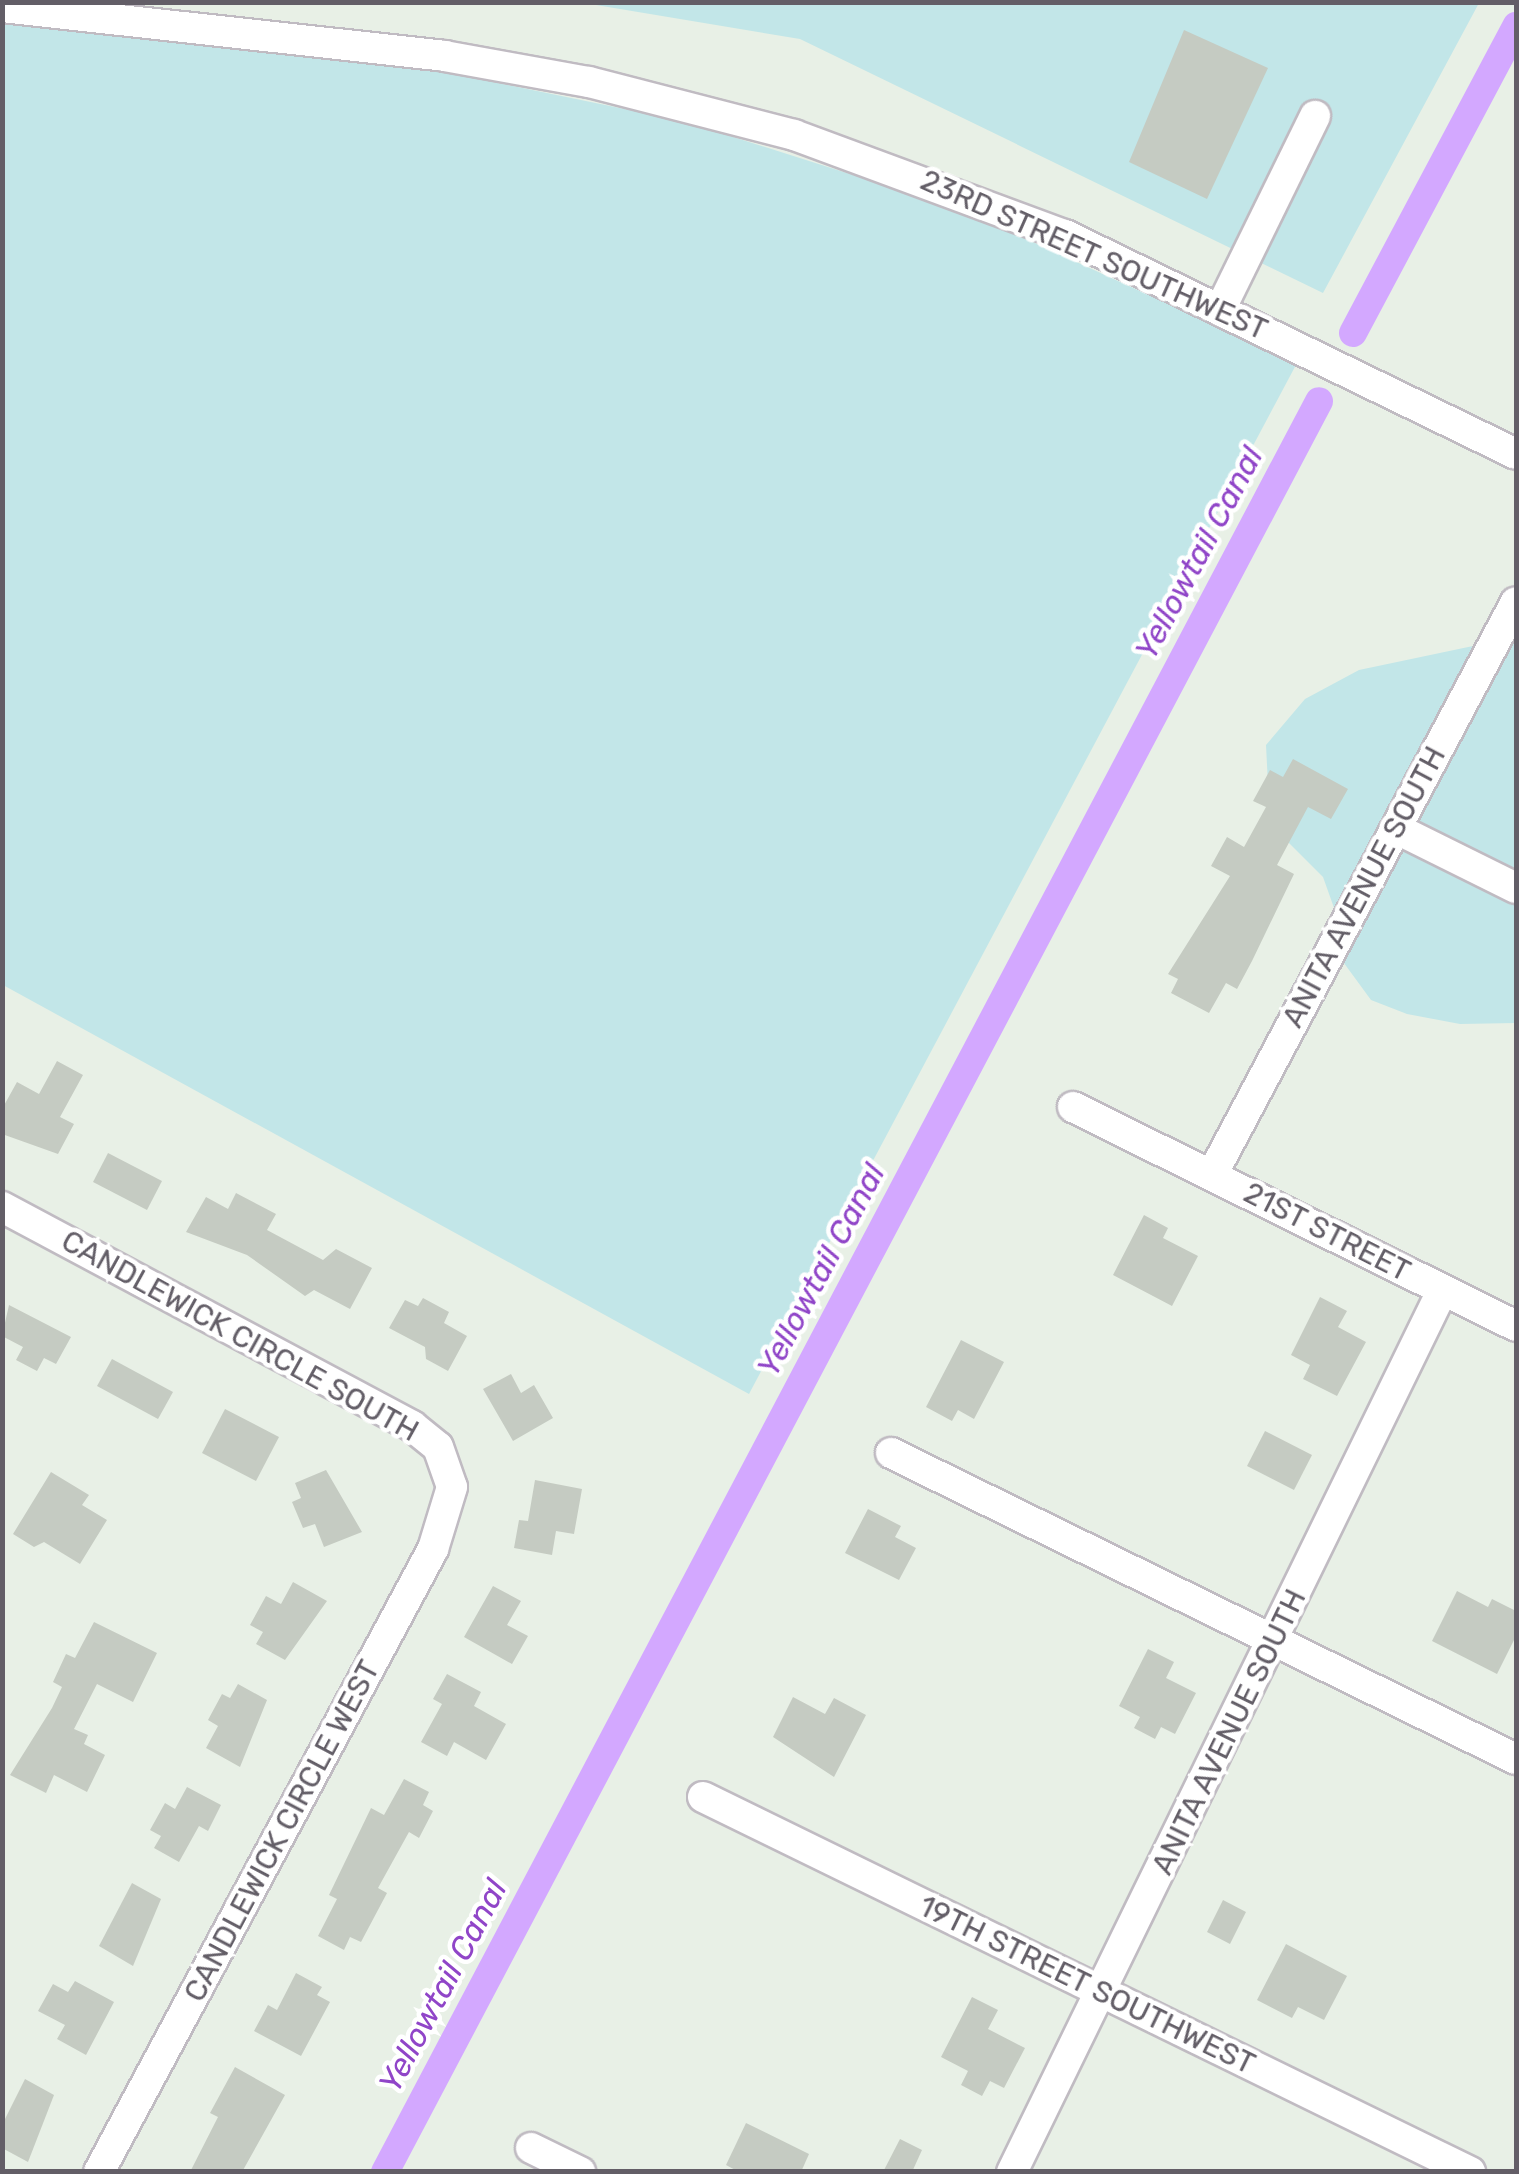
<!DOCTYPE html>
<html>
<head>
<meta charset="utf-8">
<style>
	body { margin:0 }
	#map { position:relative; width:1519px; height:2174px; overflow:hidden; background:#e8f0e6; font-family:Rubik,sans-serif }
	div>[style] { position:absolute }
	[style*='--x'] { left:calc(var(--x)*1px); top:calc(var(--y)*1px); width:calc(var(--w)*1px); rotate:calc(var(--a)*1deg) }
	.green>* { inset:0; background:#c2e6e8 }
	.canal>* { height:28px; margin:-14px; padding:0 14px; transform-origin:14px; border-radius:14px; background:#d3a8ff }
	.building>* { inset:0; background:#c5cbc2 }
	.roads { filter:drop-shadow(2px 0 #c0bbc2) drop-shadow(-2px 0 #c0bbc2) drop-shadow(0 2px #c0bbc2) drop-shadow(0 -2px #c0bbc2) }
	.minor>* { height:30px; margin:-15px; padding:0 15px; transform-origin:15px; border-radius:15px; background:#fff }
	span { translate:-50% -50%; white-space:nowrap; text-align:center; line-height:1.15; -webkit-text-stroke:9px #fff; paint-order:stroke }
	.street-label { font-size:30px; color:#635e67 }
	.water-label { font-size:32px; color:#9045c8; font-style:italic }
	.frame { position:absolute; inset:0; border:5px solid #635e67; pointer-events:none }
</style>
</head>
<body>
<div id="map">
	<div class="green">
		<div style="clip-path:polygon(584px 3px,1479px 3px,1323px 293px,800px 39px)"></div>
		<div style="clip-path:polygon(3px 22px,440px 71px,683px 121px,963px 210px,1297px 363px,749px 1394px,3px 985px)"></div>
		<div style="clip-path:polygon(1516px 587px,1516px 1023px,1460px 1024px,1407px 1014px,1371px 1000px,1341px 959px,1338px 919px,1323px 877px,1270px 824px,1266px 745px,1305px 699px,1359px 670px,1473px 646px)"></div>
	</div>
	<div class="canal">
		<div style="--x:1353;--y:333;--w:348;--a:-62"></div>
		<div style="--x:385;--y:2172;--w:2002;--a:-62.19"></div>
	</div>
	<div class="building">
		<div style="clip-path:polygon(1184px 30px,1268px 68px,1207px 199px,1129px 162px)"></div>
		<div style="clip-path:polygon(1293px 759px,1348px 789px,1331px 819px,1308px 807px,1277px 865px,1294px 874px,1252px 961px,1237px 989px,1226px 983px,1209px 1013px,1171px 993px,1178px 979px,1168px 974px,1230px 876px,1211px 866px,1227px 837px,1244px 847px,1266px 807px,1253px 801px,1270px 770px,1283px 777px)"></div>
		<div style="clip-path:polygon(57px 1061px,83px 1075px,60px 1117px,74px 1124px,58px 1154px,2px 1134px,2px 1109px,17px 1082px,39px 1094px)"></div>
		<div style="clip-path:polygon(108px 1153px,162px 1181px,147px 1210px,93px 1182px)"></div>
		<div style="clip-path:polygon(236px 1193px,276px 1214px,267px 1230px,323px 1260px,336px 1249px,372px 1268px,350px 1309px,314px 1290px,305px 1296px,247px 1255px,186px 1232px,206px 1197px,228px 1209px)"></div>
		<div style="clip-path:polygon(1144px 1215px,1168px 1228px,1163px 1238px,1198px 1256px,1172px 1306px,1113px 1275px)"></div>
		<div style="clip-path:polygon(1320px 1297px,1347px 1311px,1338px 1327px,1366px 1342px,1337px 1396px,1303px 1379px,1310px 1365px,1291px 1355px)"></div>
		<div style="clip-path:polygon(423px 1298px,449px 1312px,444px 1323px,467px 1336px,448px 1371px,426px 1359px,425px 1347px,389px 1328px,405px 1300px,418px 1306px)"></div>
		<div style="clip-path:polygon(9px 1305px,71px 1337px,56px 1364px,44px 1358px,37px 1371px,16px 1360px,23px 1347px,2px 1336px)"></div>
		<div style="clip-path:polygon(961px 1340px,1004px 1362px,974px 1419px,958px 1410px,952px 1421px,926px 1407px)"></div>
		<div style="clip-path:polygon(112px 1359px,173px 1392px,158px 1419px,97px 1386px)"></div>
		<div style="clip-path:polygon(511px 1374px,521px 1393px,534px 1385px,553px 1418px,513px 1441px,483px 1389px)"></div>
		<div style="clip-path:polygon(225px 1409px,279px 1437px,256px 1481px,202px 1453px)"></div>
		<div style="clip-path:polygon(1265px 1431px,1312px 1455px,1294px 1490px,1247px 1466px)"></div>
		<div style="clip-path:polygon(326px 1470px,362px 1532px,324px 1547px,315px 1524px,303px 1528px,292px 1502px,301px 1498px,295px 1483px)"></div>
		<div style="clip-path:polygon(51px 1472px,89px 1495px,82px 1505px,107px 1520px,80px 1564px,44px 1542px,34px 1547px,13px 1534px)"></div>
		<div style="clip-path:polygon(535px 1480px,582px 1489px,574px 1534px,556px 1531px,552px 1555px,514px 1548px,519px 1520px,528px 1521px)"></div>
		<div style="clip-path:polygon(868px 1509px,901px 1526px,895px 1537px,916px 1548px,899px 1580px,845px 1553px)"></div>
		<div style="clip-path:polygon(293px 1582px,327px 1601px,285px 1660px,256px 1644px,263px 1632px,250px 1625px,266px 1596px,281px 1604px)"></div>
		<div style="clip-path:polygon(493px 1586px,521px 1601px,507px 1625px,528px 1636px,512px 1664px,464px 1637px)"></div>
		<div style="clip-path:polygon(1457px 1591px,1488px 1607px,1492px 1599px,1516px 1611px,1516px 1636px,1497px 1674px,1432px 1641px)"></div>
		<div style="clip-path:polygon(94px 1622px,157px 1653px,133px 1702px,97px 1684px,74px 1729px,88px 1735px,84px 1744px,105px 1755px,87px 1792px,54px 1775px,46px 1793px,10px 1775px,52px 1708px,62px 1687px,53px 1682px,66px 1654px,75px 1658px)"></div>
		<div style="clip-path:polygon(1148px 1649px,1174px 1662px,1166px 1678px,1196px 1693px,1175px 1734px,1161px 1727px,1155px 1739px,1134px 1728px,1140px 1717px,1119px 1706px)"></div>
		<div style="clip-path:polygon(447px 1674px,481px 1692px,474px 1706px,506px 1724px,486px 1760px,454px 1742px,447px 1756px,421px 1742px,442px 1704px,433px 1699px)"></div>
		<div style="clip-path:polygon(238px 1684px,267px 1700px,240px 1767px,206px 1748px,218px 1726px,208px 1720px,222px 1694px,230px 1698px)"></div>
		<div style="clip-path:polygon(793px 1697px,825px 1714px,834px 1698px,866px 1715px,834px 1777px,773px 1737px)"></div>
		<div style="clip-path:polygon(404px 1779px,429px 1792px,423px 1805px,433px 1811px,419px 1838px,409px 1832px,378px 1888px,387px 1893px,361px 1942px,350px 1937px,344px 1950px,318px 1936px,337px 1899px,329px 1895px,371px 1808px,384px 1815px)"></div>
		<div style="clip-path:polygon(187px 1787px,221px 1805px,208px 1831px,199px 1826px,179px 1862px,154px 1848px,161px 1836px,150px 1830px,165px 1803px,175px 1809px)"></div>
		<div style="clip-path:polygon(132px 1883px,161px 1899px,133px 1966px,99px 1946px)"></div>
		<div style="clip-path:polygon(1223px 1900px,1246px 1912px,1230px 1944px,1207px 1932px)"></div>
		<div style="clip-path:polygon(1286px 1944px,1347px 1976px,1324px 2020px,1298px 2007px,1292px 2018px,1257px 2000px)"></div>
		<div style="clip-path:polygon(296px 1973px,322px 1987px,317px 1995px,330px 2002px,301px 2056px,254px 2031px,268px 2005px,277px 2010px)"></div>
		<div style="clip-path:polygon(75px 1981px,114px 2002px,86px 2055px,57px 2039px,65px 2025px,38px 2011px,53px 1984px,68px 1992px)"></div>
		<div style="clip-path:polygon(972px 1997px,998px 2010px,988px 2029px,1025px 2048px,1004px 2088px,990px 2081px,982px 2096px,961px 2085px,968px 2071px,941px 2057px)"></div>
		<div style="clip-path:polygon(235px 2067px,285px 2095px,242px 2172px,190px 2172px,218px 2117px,210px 2113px)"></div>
		<div style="clip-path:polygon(25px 2079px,54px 2095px,28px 2162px,2px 2148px,2px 2125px)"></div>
		<div style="clip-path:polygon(746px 2123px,809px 2154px,801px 2172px,739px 2172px,726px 2165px)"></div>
		<div style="clip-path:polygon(900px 2139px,922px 2150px,912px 2172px,883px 2172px)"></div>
	</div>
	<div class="roads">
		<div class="minor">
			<div style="--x:2;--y:7;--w:445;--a:6.3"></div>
			<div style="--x:444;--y:56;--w:147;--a:10.2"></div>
			<div style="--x:589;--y:82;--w:212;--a:14.5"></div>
			<div style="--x:794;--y:135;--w:289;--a:20.3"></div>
			<div style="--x:1065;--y:235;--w:501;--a:25.9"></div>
			<div style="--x:1221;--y:308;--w:214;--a:-63.9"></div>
			<div style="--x:1397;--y:829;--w:133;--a:26.4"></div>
			<div style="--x:1073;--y:1107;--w:494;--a:26.3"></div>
			<div style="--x:1213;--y:1173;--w:646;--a:-62.05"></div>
			<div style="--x:2;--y:1207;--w:465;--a:28.1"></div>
			<div style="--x:412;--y:1426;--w:33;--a:39"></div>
			<div style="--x:438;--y:1447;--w:42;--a:70.7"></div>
			<div style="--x:452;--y:1487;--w:65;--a:107"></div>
			<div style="--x:433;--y:1549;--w:707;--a:118.2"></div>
			<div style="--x:891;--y:1453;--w:696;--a:26.09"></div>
			<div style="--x:703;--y:1797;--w:854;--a:26.05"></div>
			<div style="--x:531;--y:2148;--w:55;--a:26.1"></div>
			<div style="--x:1012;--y:2172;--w:980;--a:-63.98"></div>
		</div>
	</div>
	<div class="street-label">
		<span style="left:1094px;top:255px;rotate:24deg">23RD STREET SOUTHWEST</span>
		<span style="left:1364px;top:887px;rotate:-62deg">ANITA AVENUE SOUTH</span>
		<span style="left:1327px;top:1232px;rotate:27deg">21ST STREET</span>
		<span style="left:240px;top:1336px;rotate:29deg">CANDLEWICK CIRCLE SOUTH</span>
		<span style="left:1229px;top:1732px;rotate:-64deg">ANITA AVENUE SOUTH</span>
		<span style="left:282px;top:1831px;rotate:-62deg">CANDLEWICK CIRCLE WEST</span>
		<span style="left:1087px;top:1985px;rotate:26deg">19TH STREET SOUTHWEST</span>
	</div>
	<div class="water-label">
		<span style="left:1199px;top:553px;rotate:-62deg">Yellowtail Canal</span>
		<span style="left:821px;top:1270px;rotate:-62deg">Yellowtail Canal</span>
		<span style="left:443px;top:1986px;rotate:-62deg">Yellowtail Canal</span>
	</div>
	<div class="frame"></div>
</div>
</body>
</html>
